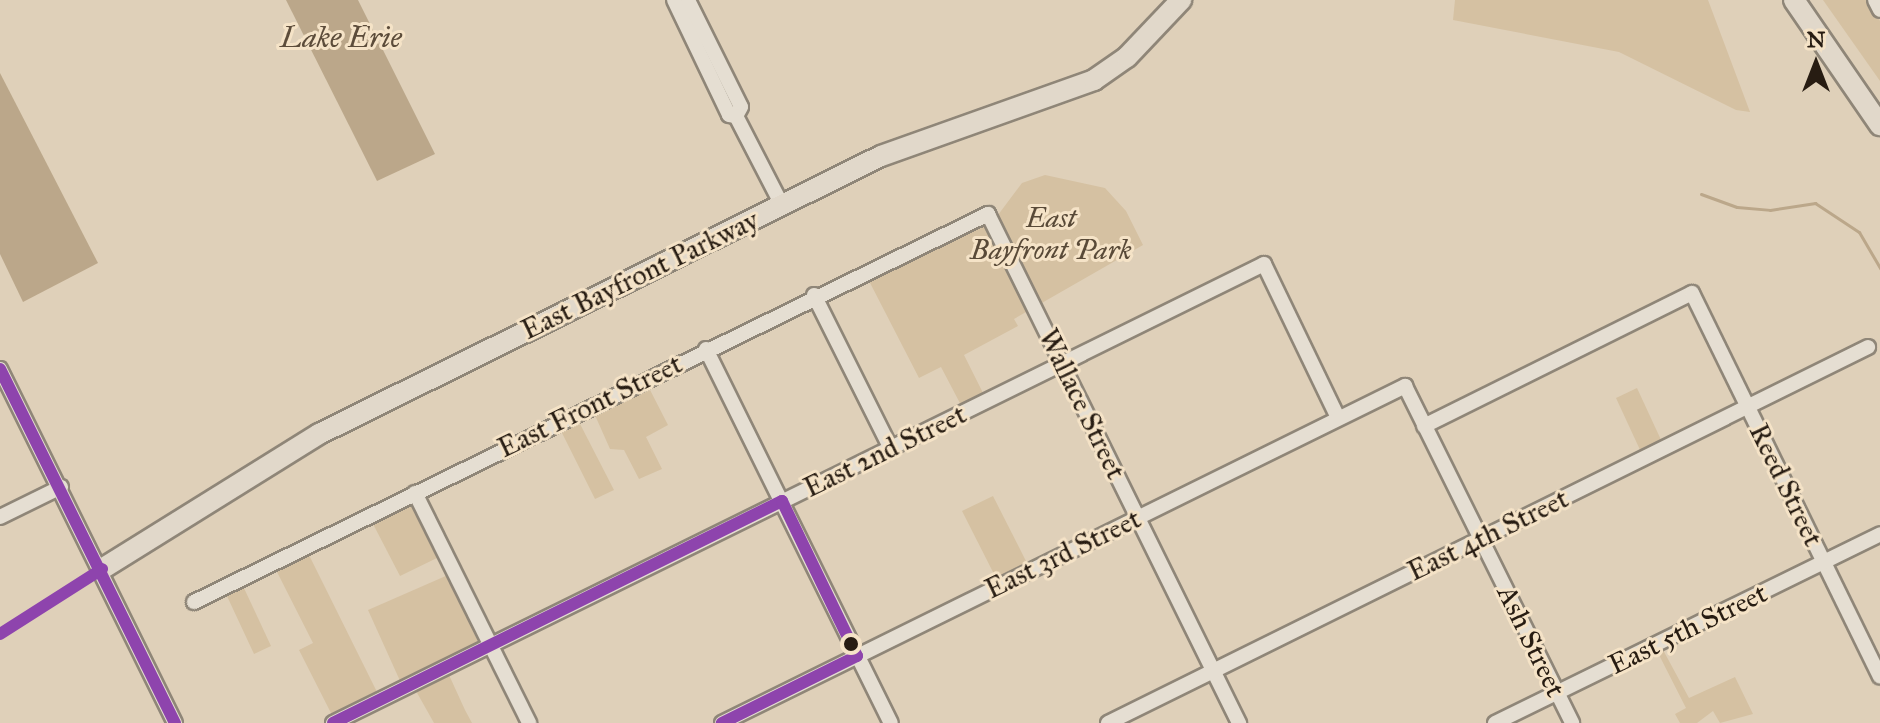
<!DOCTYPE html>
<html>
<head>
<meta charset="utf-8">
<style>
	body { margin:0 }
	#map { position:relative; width:1880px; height:723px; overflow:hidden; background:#dfd0b9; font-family:"IM FELL Great Primer",serif }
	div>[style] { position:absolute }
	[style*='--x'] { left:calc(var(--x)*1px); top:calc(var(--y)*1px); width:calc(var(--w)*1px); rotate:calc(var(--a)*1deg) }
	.green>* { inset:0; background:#d5c1a2 }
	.water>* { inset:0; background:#bba78a }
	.stream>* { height:3px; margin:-1.5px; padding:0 1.5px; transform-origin:1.5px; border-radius:1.5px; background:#bba78a }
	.roads { filter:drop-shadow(2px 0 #8f8678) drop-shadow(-2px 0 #8f8678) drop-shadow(0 2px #8f8678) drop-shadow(0 -2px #8f8678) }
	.minor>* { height:14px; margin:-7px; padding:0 7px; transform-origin:7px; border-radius:7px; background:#e5ded2 }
	.highway>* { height:20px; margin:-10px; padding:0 10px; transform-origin:10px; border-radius:10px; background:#e1d8ca }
	.bus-1>* { height:12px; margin:-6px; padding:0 6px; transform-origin:6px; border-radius:6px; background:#8e44ad }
	.dots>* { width:22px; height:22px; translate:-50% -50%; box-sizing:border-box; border:4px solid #f5e3c7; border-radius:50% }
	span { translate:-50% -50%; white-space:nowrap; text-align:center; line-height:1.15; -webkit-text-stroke:6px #f5e3c7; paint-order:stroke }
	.park-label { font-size:28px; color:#594a38; font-style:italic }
	.street-label { font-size:28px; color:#271c12 }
	.water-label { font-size:30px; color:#5c4c3a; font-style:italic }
	.north { position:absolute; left:1776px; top:24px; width:80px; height:80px; -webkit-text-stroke:6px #f5e3c7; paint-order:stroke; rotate:0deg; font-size:22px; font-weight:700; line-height:32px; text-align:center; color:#271c12 }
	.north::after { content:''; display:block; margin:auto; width:28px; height:36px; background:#271c12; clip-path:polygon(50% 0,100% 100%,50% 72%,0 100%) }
</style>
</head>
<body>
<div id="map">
	<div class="green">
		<div style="clip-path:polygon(1455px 0,1708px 0,1750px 112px,1736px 110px,1619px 52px,1453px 20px)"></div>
		<div style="clip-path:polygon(1823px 0,1869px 0,1880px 21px,1880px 81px)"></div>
		<div style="clip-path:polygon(1045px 175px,1105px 188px,1126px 211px,1143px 245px,1014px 319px,1018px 326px,964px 355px,984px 395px,962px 407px,941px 367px,919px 378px,867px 277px,984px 223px,998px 215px,1022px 183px)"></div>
		<div style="clip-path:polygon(648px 386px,668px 425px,646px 437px,662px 469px,639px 479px,624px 450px,610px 449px,594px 413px)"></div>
		<div style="clip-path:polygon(1637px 388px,1662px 442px,1641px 452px,1616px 398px)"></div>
		<div style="clip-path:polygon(578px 420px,614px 490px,595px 499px,560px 429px)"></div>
		<div style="clip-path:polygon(993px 496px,1028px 565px,997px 580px,962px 511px)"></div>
		<div style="clip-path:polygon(411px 505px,439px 557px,400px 576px,372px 522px)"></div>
		<div style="clip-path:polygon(308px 553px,378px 694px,333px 717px,299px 650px,313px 643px,276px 570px)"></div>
		<div style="clip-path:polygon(448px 575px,479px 644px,401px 683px,368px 610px)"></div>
		<div style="clip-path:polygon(243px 586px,271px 646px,254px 654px,226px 594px)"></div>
		<div style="clip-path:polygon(1662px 648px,1689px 698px,1735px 677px,1753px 714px,1720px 723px,1713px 711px,1697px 723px,1680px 723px,1675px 714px,1686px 708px,1657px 651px)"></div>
		<div style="clip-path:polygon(449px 675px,465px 710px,472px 723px,434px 723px,416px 691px)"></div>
	</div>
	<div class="water">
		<div style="clip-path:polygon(286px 0,358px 0,435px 154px,377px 181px)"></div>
		<div style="clip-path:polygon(0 73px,98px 263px,23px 302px,0 254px)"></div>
	</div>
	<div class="stream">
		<div style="--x:1701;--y:194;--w:38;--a:20"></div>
		<div style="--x:1737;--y:207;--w:33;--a:5"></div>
		<div style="--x:1770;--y:210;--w:46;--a:-8.8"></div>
		<div style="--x:1815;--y:203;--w:53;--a:33.4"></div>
		<div style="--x:1859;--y:232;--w:42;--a:59.7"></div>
	</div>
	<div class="roads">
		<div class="minor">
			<div style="--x:674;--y:0;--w:127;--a:64.4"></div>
			<div style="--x:729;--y:115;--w:7;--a:8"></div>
			<div style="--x:688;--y:0;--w:119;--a:63.6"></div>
			<div style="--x:741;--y:107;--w:10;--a:119"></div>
			<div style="--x:1875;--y:0;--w:11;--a:63"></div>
			<div style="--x:736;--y:116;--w:100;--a:62.7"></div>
			<div style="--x:814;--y:295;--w:172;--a:63.4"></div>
			<div style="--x:706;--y:349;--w:417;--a:63.7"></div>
			<div style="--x:0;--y:369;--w:395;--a:63.7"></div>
			<div style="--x:1424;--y:426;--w:299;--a:-26.4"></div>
			<div style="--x:1692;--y:293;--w:427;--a:63.9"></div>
			<div style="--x:415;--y:493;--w:257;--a:63.6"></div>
			<div style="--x:0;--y:517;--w:68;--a:-26.2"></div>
			<div style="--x:194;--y:602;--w:884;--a:-26.04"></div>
			<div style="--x:988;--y:214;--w:568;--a:63.75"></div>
			<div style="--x:333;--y:723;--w:1038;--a:-26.24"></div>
			<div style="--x:1264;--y:264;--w:171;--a:64.3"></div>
			<div style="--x:722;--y:723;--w:762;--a:-26.26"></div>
			<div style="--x:1405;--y:386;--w:376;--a:63.6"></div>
			<div style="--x:1108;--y:723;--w:848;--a:-26.32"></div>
			<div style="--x:1495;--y:723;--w:429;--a:-26.1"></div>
		</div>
		<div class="highway">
			<div style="--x:1794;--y:0;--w:152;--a:55.5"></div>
			<div style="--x:102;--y:569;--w:256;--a:-31.9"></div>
			<div style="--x:319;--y:434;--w:627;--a:-26.32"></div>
			<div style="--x:881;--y:156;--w:226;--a:-19.6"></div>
			<div style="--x:1094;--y:80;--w:40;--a:-34.9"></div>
			<div style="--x:1127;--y:57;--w:79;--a:-46.5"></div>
		</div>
	</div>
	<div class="bus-1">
		<div style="--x:0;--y:369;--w:395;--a:63.7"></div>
		<div style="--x:0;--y:634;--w:121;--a:-32.5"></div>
		<div style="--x:333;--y:723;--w:501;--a:-26.31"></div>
		<div style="--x:782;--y:501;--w:172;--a:64.2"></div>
		<div style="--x:857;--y:656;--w:151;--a:153.6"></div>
	</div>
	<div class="dots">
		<div style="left:851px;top:644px;background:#271c12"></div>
	</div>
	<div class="park-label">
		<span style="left:1051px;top:234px">East<br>Bayfront Park</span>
	</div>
	<div class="street-label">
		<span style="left:640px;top:275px;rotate:-26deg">East Bayfront Parkway</span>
		<span style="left:1082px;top:404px;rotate:64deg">Wallace Street</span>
		<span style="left:590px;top:406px;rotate:-26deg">East Front Street</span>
		<span style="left:885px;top:451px;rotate:-26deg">East 2nd Street</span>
		<span style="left:1786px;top:485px;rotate:64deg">Reed Street</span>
		<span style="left:1488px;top:535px;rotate:-26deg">East 4th Street</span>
		<span style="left:1063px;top:554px;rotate:-26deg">East 3rd Street</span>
		<span style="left:1688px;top:629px;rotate:-26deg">East 5th Street</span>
		<span style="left:1531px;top:641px;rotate:64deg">Ash Street</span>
	</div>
	<div class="water-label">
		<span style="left:341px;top:37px">Lake Erie</span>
	</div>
	<div class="north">N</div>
</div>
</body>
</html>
